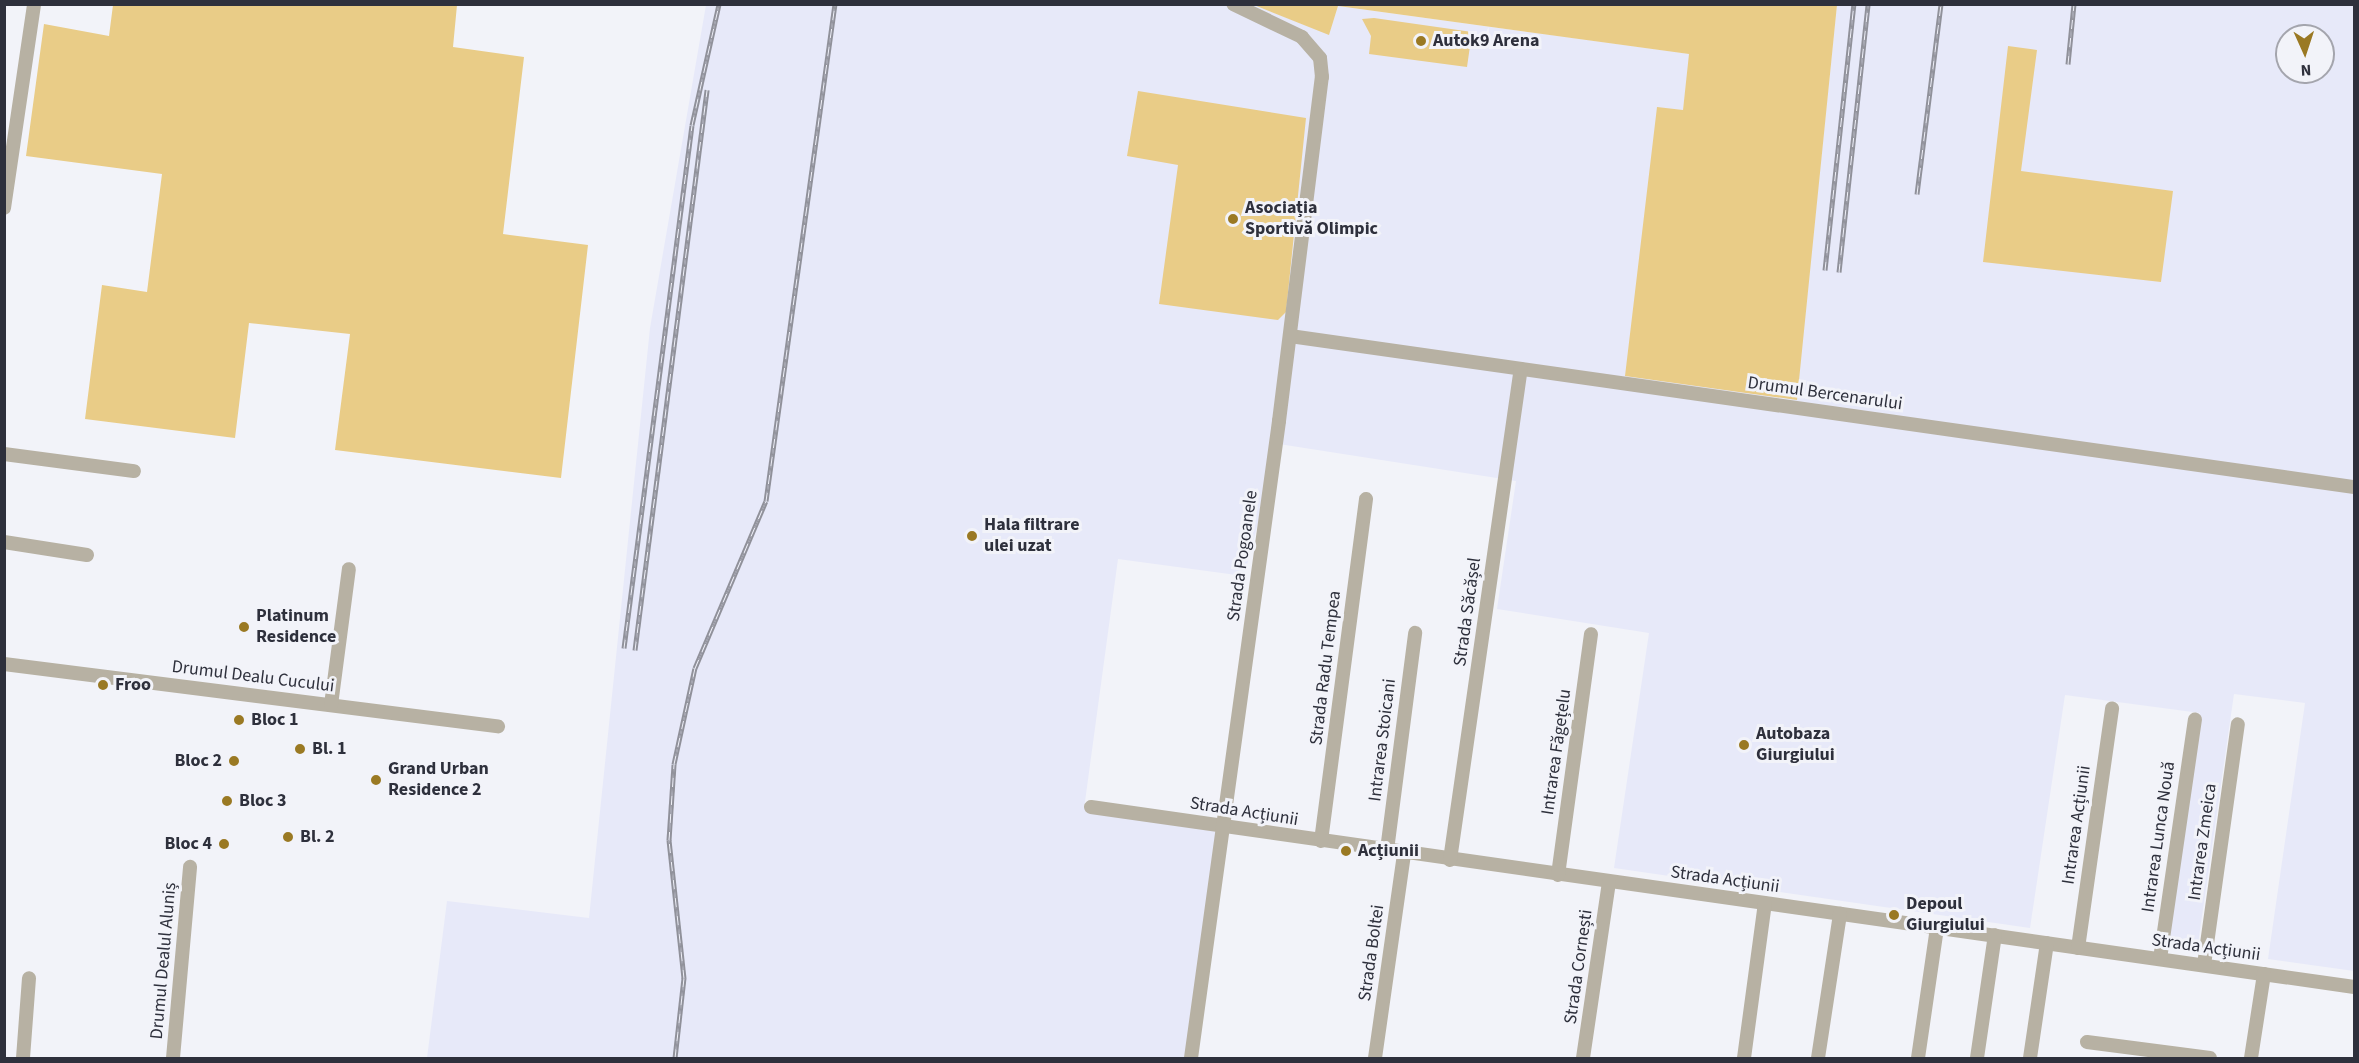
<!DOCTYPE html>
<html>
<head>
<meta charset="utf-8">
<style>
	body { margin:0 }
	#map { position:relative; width:2359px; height:1063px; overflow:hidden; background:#f2f3f9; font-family:"Source Sans 3",sans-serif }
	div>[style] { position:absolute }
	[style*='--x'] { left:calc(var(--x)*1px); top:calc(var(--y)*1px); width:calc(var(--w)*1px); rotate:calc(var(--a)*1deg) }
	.built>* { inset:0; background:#e7e9f9 }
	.green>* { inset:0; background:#e9cc87 }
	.minor>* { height:14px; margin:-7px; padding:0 7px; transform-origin:7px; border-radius:7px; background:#b7b1a3 }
	.rail>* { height:5px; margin-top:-2.5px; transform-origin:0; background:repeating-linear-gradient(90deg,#f2f3f9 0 9px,#90919a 0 18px); box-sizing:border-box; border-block:2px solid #90919a }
	.dots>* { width:16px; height:16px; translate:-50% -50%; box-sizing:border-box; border:3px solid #f2f3f9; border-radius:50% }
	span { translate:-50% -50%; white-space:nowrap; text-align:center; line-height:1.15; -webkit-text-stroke:6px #f2f3f9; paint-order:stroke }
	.poi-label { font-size:18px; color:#2e303c; font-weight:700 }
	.left { translate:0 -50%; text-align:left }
	.right { translate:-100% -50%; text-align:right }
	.street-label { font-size:18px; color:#2e303c }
	.frame { position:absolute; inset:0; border:6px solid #2e303c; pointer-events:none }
	.north { position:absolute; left:2275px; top:24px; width:60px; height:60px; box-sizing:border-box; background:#f2f3f9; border:2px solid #a4a5ad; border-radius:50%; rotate:177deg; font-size:16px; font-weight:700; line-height:24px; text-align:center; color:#2e303c }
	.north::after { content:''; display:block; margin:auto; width:21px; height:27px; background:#9a7923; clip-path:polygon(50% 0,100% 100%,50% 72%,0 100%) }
</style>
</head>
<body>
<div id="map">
	<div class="built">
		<div style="clip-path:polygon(evenodd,706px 5px,1254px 5px,1329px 34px,1338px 6px,1690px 54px,1683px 110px,1657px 108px,1796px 400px,1837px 5px,2354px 5px,2354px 971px,2268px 959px,2305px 703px,2234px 694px,2198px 944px,2166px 939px,2200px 713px,2065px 695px,2030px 928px,1614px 868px,1649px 633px,1497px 609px,1516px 481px,1279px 444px,1244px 576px,1118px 559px,1084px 809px,1219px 832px,1186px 1058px,427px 1058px,447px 901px,589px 918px,650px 328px,706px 5px,2287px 36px,2323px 36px,2323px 72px,2287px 72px,2287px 36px)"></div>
	</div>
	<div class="green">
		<div style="clip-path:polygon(113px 5px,457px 5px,453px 47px,524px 57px,503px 234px,588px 245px,561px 478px,335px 450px,350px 334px,249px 323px,235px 438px,85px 419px,102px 285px,147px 292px,162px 174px,26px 156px,44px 24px,109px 36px)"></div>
		<div style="clip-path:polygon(1254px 5px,1837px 5px,1797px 400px,1625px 376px,1657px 107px,1683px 110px,1689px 54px,1338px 6px,1329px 35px)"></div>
		<div style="clip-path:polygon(1374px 18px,1472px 32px,1467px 67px,1369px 54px,1371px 36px,1362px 19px)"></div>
		<div style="clip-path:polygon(2008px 46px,2037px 50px,2021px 171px,2173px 191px,2161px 282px,1983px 262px)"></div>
		<div style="clip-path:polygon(1138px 91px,1306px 118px,1286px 312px,1278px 320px,1159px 304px,1178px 165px,1127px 156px)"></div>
	</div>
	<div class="minor">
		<div style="--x:4;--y:208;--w:206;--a:-81.6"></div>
		<div style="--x:1290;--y:336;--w:1075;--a:8.08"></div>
		<div style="--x:4;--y:454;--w:131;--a:7.5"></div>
		<div style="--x:4;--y:542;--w:84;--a:8.9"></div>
		<div style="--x:4;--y:664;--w:498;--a:7.2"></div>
		<div style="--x:331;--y:705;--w:137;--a:-82.5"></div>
		<div style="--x:1091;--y:807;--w:1276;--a:8.11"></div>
		<div style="--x:1321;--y:841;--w:345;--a:-82.5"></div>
		<div style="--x:1387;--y:850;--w:219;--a:-82.6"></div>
		<div style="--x:1450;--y:860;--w:496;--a:-81.8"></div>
		<div style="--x:1558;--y:875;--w:243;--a:-82.2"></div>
		<div style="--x:2078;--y:948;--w:242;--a:-81.9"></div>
		<div style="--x:2160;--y:959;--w:242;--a:-81.7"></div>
		<div style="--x:2204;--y:965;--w:243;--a:-82"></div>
		<div style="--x:2087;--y:1042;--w:124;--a:7.4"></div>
		<div style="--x:23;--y:1058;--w:80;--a:-85.7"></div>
		<div style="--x:173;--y:1058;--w:192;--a:-84.9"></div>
		<div style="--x:1191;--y:1058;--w:643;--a:-82.13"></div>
		<div style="--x:1279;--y:421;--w:347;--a:-82.9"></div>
		<div style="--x:1322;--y:77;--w:19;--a:-96"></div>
		<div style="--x:1320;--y:58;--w:28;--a:-131"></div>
		<div style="--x:1302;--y:37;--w:76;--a:-154.4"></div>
		<div style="--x:1375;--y:1058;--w:207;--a:-81.9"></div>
		<div style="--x:1583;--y:1058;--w:178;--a:-81.6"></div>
		<div style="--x:1744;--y:1058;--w:156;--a:-82.3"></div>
		<div style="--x:1818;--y:1058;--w:146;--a:-81.3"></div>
		<div style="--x:1918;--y:1058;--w:132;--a:-81.7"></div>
		<div style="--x:1977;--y:1058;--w:124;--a:-81.7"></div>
		<div style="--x:2030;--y:1058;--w:116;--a:-81.6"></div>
		<div style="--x:2251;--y:1058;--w:85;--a:-81.2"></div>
	</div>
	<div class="rail">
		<div style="--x:2068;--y:64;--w:60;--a:-84.3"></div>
		<div style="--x:1917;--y:194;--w:192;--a:-82.8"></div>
		<div style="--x:1825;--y:270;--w:268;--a:-83.8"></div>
		<div style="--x:1839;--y:272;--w:270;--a:-83.8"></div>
		<div style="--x:624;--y:648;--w:527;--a:-82.59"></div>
		<div style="--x:692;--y:125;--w:124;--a:-77.4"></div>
		<div style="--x:635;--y:650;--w:565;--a:-82.67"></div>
		<div style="--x:675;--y:1058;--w:81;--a:-83.6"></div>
		<div style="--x:684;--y:978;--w:139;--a:-96.2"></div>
		<div style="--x:669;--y:840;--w:76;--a:-86.2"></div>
		<div style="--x:674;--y:764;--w:98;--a:-77.7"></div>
		<div style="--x:695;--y:668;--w:181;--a:-67"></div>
		<div style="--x:766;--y:501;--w:502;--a:-82.1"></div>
	</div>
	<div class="dots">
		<div style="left:1421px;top:41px;background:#9a7923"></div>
		<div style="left:1233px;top:219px;background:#9a7923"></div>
		<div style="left:972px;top:536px;background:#9a7923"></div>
		<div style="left:244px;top:627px;background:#9a7923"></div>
		<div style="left:103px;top:685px;background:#9a7923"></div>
		<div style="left:239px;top:720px;background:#9a7923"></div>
		<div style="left:1744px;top:745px;background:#9a7923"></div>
		<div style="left:300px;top:749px;background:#9a7923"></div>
		<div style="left:234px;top:761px;background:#9a7923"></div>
		<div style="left:376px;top:780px;background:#9a7923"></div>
		<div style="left:227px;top:801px;background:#9a7923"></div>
		<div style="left:288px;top:837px;background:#9a7923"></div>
		<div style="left:224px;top:844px;background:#9a7923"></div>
		<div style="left:1346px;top:851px;background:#9a7923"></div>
		<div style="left:1894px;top:915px;background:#9a7923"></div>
	</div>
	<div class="poi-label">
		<span class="left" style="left:1433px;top:41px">Autok9 Arena</span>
		<span class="left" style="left:1245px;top:219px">Asociația<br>Sportivă Olimpic</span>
		<span class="left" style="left:984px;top:536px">Hala filtrare<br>ulei uzat</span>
		<span class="left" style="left:256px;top:627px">Platinum<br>Residence</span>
		<span class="left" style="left:115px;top:685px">Froo</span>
		<span class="left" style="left:251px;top:720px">Bloc 1</span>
		<span class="left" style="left:1756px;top:745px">Autobaza<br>Giurgiului</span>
		<span class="left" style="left:312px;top:749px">Bl. 1</span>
		<span class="right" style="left:222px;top:761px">Bloc 2</span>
		<span class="left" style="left:388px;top:780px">Grand Urban<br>Residence 2</span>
		<span class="left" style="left:239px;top:801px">Bloc 3</span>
		<span class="left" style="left:300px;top:837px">Bl. 2</span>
		<span class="right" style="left:212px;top:844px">Bloc 4</span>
		<span class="left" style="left:1358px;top:851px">Acțiunii</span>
		<span class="left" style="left:1906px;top:915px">Depoul<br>Giurgiului</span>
	</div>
	<div class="street-label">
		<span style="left:1825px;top:394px;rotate:8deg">Drumul Bercenarului</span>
		<span style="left:1243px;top:556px;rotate:-82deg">Strada Pogoanele</span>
		<span style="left:1468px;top:612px;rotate:-82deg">Strada Săcășel</span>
		<span style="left:1326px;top:668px;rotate:-83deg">Strada Radu Tempea</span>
		<span style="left:253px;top:677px;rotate:7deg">Drumul Dealu Cucului</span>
		<span style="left:1383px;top:740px;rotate:-83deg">Intrarea Stoicani</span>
		<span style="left:1557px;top:752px;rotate:-82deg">Intrarea Făgețelu</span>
		<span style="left:1244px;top:812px;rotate:9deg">Strada Acțiunii</span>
		<span style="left:2077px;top:825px;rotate:-82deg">Intrarea Acțiunii</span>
		<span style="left:2159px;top:837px;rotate:-82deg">Intrarea Lunca Nouă</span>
		<span style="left:2203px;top:842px;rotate:-82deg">Intrarea Zmeica</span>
		<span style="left:1725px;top:880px;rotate:8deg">Strada Acțiunii</span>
		<span style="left:2206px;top:948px;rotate:8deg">Strada Acțiunii</span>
		<span style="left:1372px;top:953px;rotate:-82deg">Strada Boltei</span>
		<span style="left:164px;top:961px;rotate:-85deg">Drumul Dealul Aluniș</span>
		<span style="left:1579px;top:967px;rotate:-82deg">Strada Cornești</span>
	</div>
	<div class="frame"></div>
	<div class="north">N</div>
</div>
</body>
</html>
